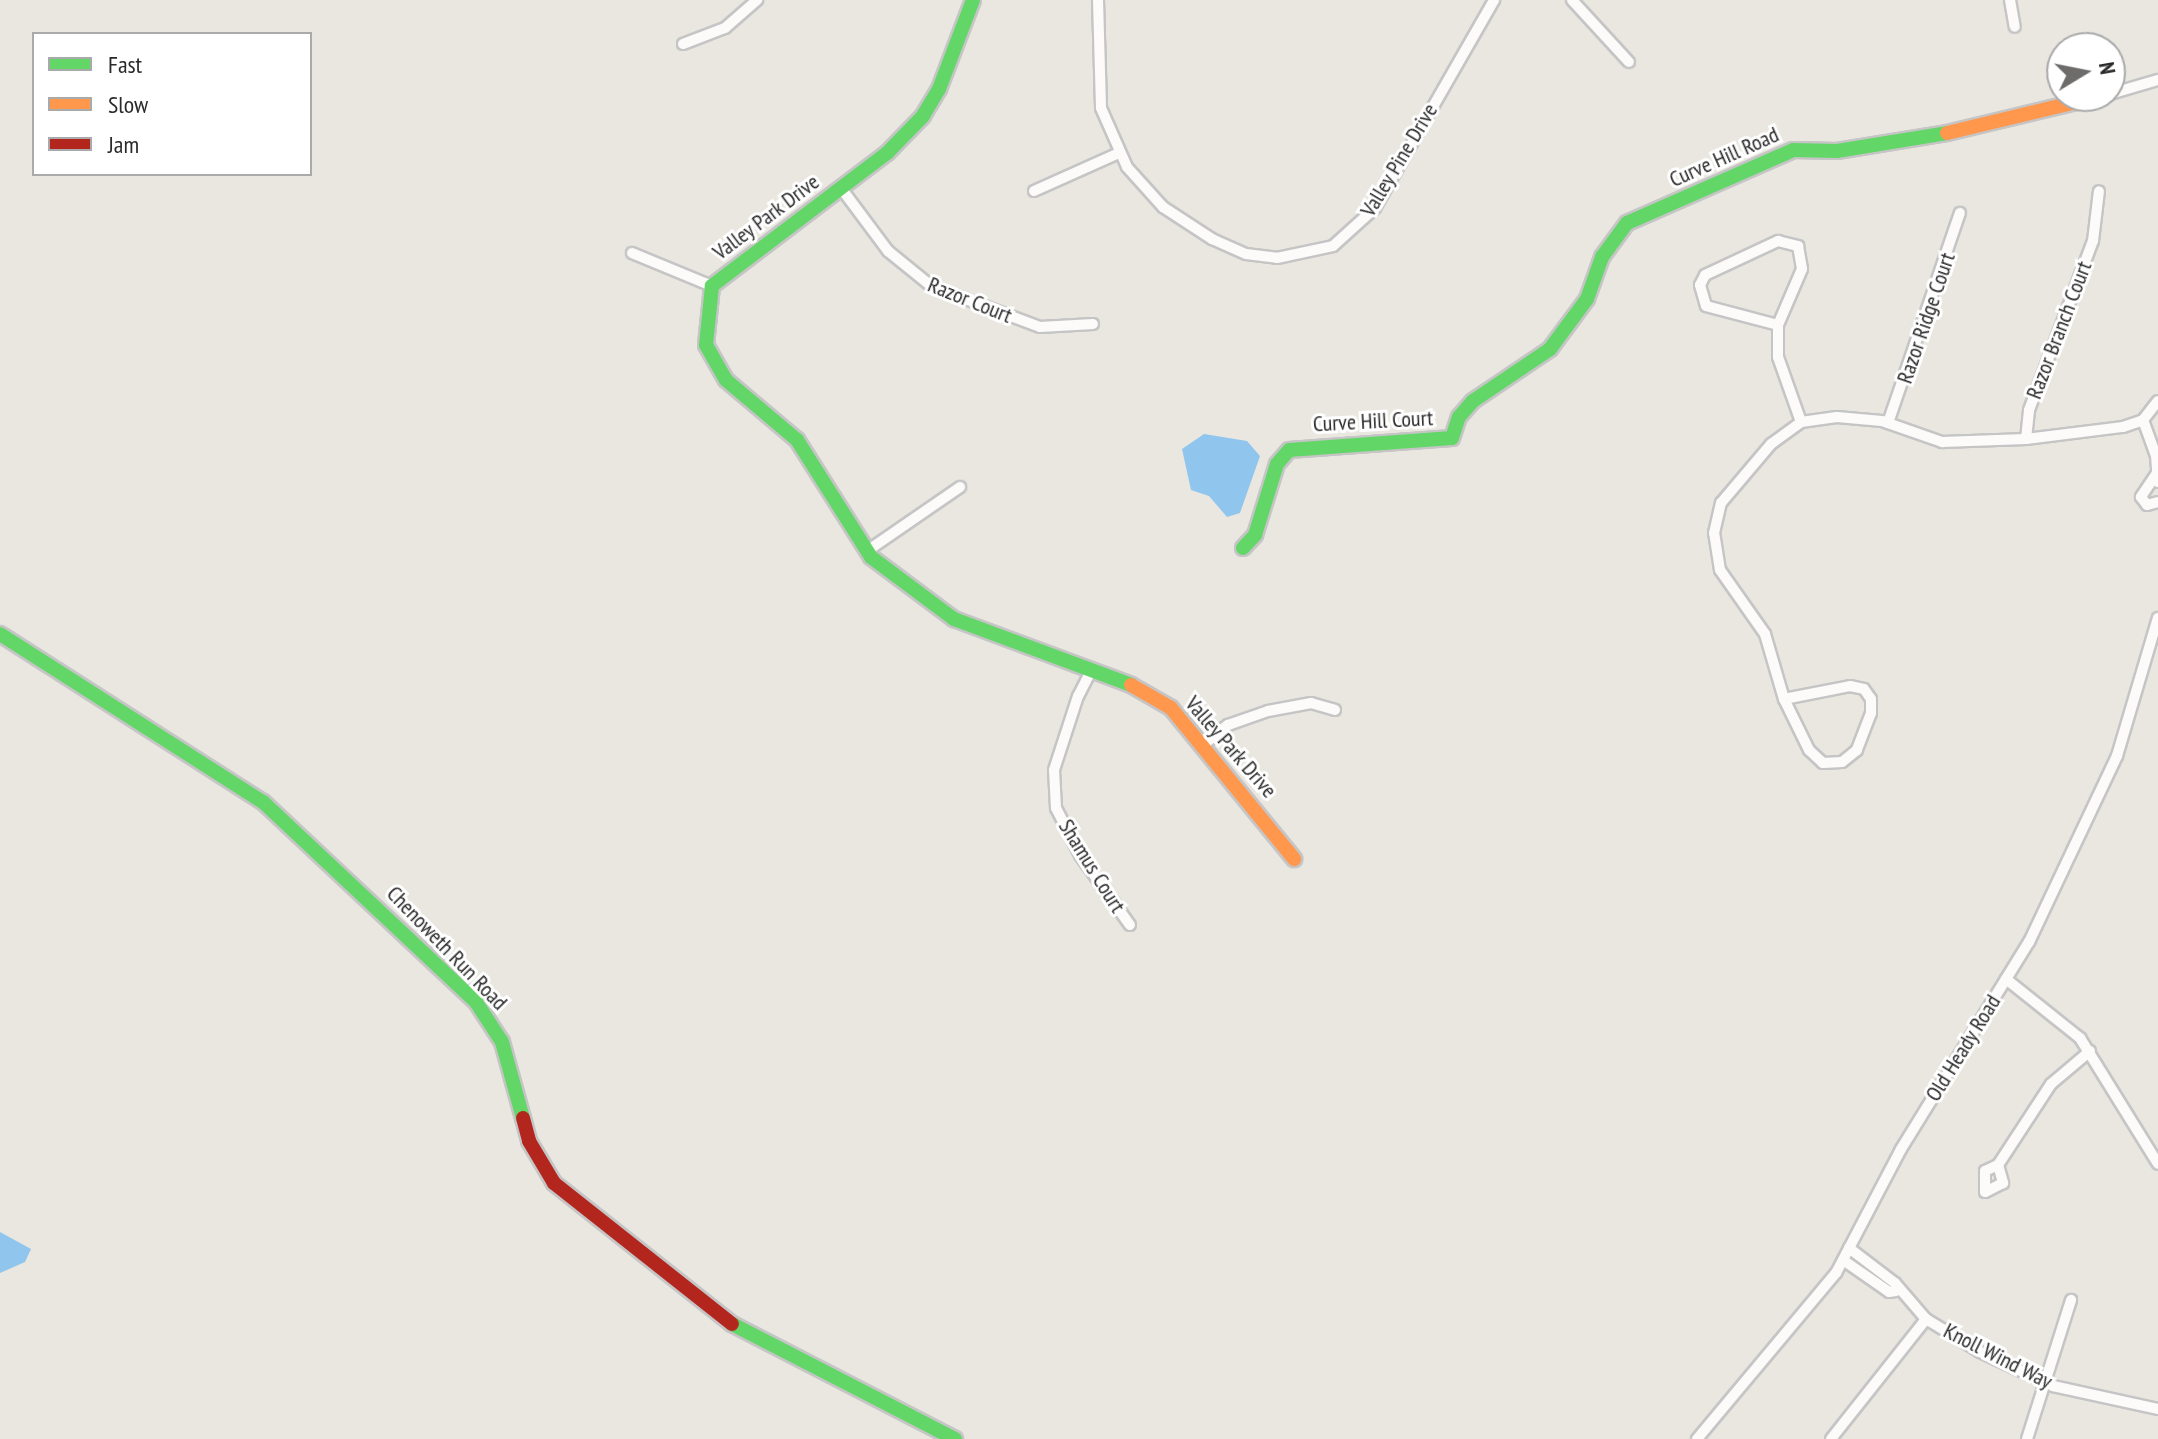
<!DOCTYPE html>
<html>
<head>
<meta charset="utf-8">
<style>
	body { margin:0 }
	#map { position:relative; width:2158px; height:1439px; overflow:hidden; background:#e9e7e0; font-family:"PT Sans Narrow",sans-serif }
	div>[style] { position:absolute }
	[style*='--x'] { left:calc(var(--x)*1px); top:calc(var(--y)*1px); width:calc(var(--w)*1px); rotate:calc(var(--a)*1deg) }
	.water>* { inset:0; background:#90c6ed }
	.roads { filter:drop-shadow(2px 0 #c6c5c6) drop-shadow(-2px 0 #c6c5c6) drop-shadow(0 2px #c6c5c6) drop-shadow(0 -2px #c6c5c6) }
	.street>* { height:10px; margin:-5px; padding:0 5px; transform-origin:5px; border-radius:5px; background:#fcfbfa }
	.fast>* { height:14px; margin:-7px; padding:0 7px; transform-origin:7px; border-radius:7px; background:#63d668 }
	.slow>* { height:14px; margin:-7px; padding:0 7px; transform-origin:7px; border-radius:7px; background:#ff974d }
	.jam>* { height:14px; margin:-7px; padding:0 7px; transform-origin:7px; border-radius:7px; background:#b3261e }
	span { translate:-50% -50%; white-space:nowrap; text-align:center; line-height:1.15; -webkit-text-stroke:6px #fff; paint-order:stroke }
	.street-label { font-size:22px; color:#2a2a2a }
	.legend { position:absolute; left:32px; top:32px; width:280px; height:144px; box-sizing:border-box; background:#fff; border:2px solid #aaa; margin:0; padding:10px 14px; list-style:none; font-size:24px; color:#2a2a2a }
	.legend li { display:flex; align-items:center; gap:16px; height:40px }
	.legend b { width:40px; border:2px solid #aaa }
	.north { position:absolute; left:2046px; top:32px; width:80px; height:80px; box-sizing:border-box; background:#fff; border:2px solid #aaa; border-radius:50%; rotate:80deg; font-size:22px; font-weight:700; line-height:32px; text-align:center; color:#2a2a2a }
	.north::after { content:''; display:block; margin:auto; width:28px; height:36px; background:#6d6c6a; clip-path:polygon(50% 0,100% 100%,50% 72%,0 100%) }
</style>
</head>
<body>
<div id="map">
	<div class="water">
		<div style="clip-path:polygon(1204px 434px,1247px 441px,1260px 456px,1240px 513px,1227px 517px,1209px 496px,1191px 490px,1182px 449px)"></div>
		<div style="clip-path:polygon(0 1232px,31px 1249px,25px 1262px,0 1273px)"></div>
	</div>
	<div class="roads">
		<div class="street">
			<div style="--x:1098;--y:0;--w:108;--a:88.4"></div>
			<div style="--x:1101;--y:108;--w:64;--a:66.2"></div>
			<div style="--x:1127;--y:167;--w:54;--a:48"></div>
			<div style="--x:1163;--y:207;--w:59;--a:33.1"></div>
			<div style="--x:1212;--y:239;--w:37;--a:24"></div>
			<div style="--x:1246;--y:254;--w:31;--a:7"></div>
			<div style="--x:1277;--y:258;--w:57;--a:-12.1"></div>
			<div style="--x:1333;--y:246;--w:57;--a:-42.1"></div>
			<div style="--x:1375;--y:208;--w:240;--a:-60.2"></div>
			<div style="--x:1572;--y:0;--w:84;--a:47.4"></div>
			<div style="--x:2010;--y:0;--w:27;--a:80"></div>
			<div style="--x:683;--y:44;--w:45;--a:-20.9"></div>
			<div style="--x:725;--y:28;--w:43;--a:-41.2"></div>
			<div style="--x:2110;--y:94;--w:50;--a:-16.3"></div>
			<div style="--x:841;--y:188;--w:79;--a:53.3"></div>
			<div style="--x:888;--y:251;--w:55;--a:39.1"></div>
			<div style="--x:931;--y:286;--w:116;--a:20.6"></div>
			<div style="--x:1040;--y:327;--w:53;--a:-3.2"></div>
			<div style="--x:1034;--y:191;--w:93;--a:-24.1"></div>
			<div style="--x:632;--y:253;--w:87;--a:22.4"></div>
			<div style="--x:1778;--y:325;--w:74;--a:-165.2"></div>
			<div style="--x:1706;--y:306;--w:22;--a:-106"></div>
			<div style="--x:1700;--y:285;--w:11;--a:-63"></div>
			<div style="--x:1705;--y:275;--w:81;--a:-25"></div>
			<div style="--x:1778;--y:241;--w:21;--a:14"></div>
			<div style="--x:1798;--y:246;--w:23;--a:80"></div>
			<div style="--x:1802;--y:269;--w:61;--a:113.2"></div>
			<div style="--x:1778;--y:325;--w:32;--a:90"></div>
			<div style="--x:1778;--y:357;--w:69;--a:70.5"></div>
			<div style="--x:2143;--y:420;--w:37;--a:70"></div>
			<div style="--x:2156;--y:455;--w:27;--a:86"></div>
			<div style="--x:1888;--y:423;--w:222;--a:-71.1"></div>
			<div style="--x:2026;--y:439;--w:29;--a:-84"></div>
			<div style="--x:2029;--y:410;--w:181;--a:-69.3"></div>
			<div style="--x:2093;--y:241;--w:50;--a:-83.2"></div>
			<div style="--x:2157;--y:473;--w:29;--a:124"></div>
			<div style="--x:2141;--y:497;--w:10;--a:53"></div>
			<div style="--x:2147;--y:505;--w:11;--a:-15"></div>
			<div style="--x:867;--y:551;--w:113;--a:-34.5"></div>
			<div style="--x:1092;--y:669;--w:30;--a:117"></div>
			<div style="--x:1078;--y:696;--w:78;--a:108"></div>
			<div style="--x:1054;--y:770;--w:38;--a:87"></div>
			<div style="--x:1056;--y:808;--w:53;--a:62.9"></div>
			<div style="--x:1080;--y:855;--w:86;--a:54.5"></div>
			<div style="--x:1784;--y:699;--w:67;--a:-11.1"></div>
			<div style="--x:1850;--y:686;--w:14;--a:12"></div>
			<div style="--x:1864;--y:689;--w:12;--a:55"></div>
			<div style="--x:1871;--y:699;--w:14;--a:90"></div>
			<div style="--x:1871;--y:713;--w:40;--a:111"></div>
			<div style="--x:1857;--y:750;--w:19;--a:141"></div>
			<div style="--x:1842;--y:762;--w:19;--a:177"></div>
			<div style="--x:1823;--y:763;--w:19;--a:-137"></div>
			<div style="--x:1809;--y:750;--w:57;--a:-116.1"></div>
			<div style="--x:1784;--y:699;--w:68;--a:-106.3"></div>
			<div style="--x:1765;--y:634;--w:78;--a:-125.1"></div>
			<div style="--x:1720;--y:570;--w:37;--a:-99"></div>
			<div style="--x:1714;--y:533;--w:31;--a:-77"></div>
			<div style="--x:1721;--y:503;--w:77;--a:-49.7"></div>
			<div style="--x:1771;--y:444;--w:37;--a:-36"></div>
			<div style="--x:1801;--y:422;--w:36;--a:-8"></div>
			<div style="--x:1837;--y:417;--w:45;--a:5.1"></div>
			<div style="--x:1882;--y:421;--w:64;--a:19.3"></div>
			<div style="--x:1942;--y:442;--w:84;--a:-2"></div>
			<div style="--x:2026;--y:439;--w:98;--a:-7.1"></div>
			<div style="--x:2123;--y:427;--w:21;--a:-19"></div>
			<div style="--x:2143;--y:420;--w:24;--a:-52"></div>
			<div style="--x:1203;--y:745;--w:32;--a:-39"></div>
			<div style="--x:1228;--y:725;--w:42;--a:-19.3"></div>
			<div style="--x:1268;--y:711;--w:44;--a:-10.5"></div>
			<div style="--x:1311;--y:703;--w:25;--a:16"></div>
			<div style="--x:2006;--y:979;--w:95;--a:38.6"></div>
			<div style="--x:2080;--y:1038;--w:148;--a:58.2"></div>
			<div style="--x:1998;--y:1165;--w:19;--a:74"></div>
			<div style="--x:2003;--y:1183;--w:20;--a:153"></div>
			<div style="--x:1985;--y:1192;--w:21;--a:-90"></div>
			<div style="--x:1985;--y:1171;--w:14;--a:-25"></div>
			<div style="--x:1998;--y:1165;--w:97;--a:-56.8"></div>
			<div style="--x:2051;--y:1084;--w:51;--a:-40.2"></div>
			<div style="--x:1849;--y:1248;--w:58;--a:37.3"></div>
			<div style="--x:1895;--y:1283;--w:48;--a:49.3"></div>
			<div style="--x:1926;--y:1319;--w:63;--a:31.4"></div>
			<div style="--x:1980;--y:1352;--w:81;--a:25"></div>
			<div style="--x:2053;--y:1386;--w:107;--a:12.4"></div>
			<div style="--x:1843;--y:1260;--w:56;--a:34.8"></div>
			<div style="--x:1889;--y:1292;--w:7;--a:-8"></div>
			<div style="--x:1697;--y:1439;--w:217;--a:-50.1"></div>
			<div style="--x:1836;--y:1273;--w:140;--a:-62.3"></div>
			<div style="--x:1901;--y:1149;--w:243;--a:-58.3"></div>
			<div style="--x:2029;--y:942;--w:206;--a:-64.7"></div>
			<div style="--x:2117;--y:756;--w:144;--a:-73.5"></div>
			<div style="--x:1831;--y:1439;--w:153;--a:-51.6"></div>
			<div style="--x:2027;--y:1439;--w:146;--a:-72.4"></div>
		</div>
		<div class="fast">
			<div style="--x:973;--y:0;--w:95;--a:110.9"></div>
			<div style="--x:939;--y:89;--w:31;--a:121"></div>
			<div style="--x:923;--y:116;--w:52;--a:134.2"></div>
			<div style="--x:887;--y:153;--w:220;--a:142.8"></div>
			<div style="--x:712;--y:286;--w:59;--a:95.8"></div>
			<div style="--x:706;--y:345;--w:40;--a:60.3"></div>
			<div style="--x:726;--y:380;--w:93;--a:40.2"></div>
			<div style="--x:797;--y:440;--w:138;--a:57.7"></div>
			<div style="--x:871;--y:557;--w:104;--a:36.8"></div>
			<div style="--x:954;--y:619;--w:189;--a:20.4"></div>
			<div style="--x:1243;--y:548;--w:18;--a:-47"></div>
			<div style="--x:1255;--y:535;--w:74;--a:-72.8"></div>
			<div style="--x:1277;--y:464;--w:18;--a:-49"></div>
			<div style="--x:1289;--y:450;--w:163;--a:-4.2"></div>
			<div style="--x:1452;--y:438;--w:22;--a:-72"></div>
			<div style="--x:1459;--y:417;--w:21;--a:-49"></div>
			<div style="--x:1473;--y:401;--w:93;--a:-34"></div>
			<div style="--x:1550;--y:349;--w:62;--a:-53.5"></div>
			<div style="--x:1587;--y:299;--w:45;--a:-70.3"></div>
			<div style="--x:1602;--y:257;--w:42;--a:-53.7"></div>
			<div style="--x:1627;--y:223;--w:181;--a:-23.7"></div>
			<div style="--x:1793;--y:150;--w:44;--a:1.3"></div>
			<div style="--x:1837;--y:151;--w:111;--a:-9.3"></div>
			<div style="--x:0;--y:634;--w:312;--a:32.6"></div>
			<div style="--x:263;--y:802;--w:292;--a:43.2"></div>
			<div style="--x:476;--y:1002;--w:48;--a:57"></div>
			<div style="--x:502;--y:1042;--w:79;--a:74.6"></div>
			<div style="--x:732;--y:1324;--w:251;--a:27.3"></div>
		</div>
		<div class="slow">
			<div style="--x:1947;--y:133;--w:158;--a:-13.5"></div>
			<div style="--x:1131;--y:685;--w:46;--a:29.9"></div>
			<div style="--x:1171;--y:708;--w:195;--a:50.8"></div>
		</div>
		<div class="jam">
			<div style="--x:523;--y:1118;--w:24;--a:75"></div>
			<div style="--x:529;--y:1141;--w:49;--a:59.2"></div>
			<div style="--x:554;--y:1183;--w:227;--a:38.4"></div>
		</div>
	</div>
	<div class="street-label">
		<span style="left:1724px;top:157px;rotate:-24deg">Curve Hill Road</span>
		<span style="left:1399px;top:160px;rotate:-59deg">Valley Pine Drive</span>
		<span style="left:766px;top:217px;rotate:-37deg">Valley Park Drive</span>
		<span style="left:970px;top:300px;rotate:22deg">Razor Court</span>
		<span style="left:1926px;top:318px;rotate:-71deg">Razor Ridge Court</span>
		<span style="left:2059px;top:330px;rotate:-69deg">Razor Branch Court</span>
		<span style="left:1373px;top:421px;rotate:-3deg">Curve Hill Court</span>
		<span style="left:1231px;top:747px;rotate:49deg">Valley Park Drive</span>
		<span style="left:1092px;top:866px;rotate:58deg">Shamus Court</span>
		<span style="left:447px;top:948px;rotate:46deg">Chenoweth Run Road</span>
		<span style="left:1963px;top:1048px;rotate:-58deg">Old Heady Road</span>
		<span style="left:1998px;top:1356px;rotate:27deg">Knoll Wind Way</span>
	</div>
	<ul class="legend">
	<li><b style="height:10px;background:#63d668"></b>Fast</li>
	<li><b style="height:10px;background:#ff974d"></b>Slow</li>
	<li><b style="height:10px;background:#b3261e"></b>Jam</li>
	</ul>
	<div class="north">N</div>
</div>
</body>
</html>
